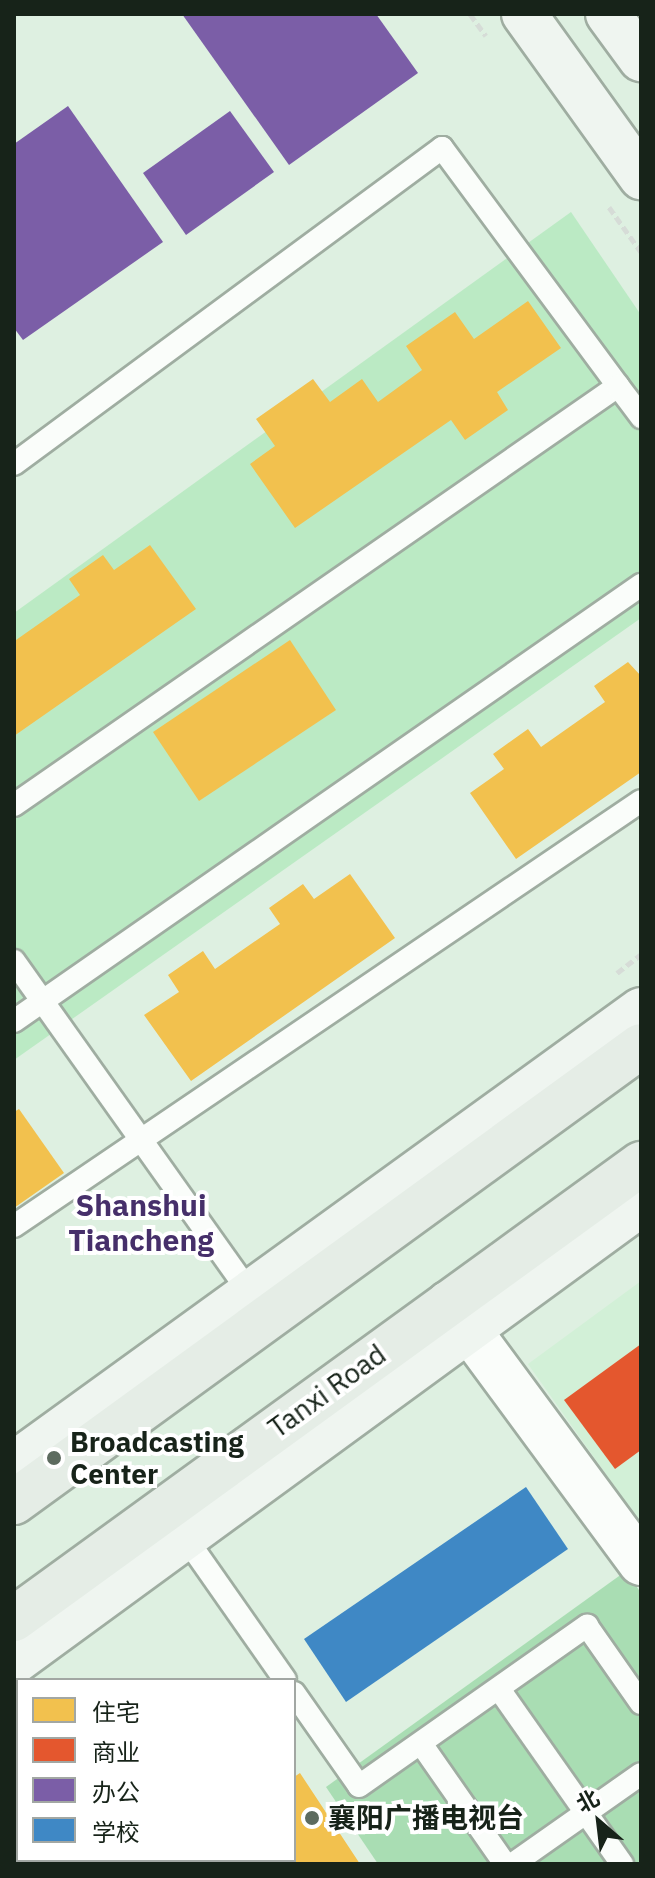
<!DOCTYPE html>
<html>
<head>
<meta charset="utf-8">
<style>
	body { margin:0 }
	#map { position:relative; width:655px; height:1878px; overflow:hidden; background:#def0e1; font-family:"IBM Plex Sans","Noto Sans SC",sans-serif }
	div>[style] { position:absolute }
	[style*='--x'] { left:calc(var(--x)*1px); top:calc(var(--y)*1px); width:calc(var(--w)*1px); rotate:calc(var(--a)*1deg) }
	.built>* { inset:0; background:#d2f0d7 }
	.green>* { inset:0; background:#bbeac4 }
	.forest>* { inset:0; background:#a9ddb3 }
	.homes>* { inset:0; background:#f2c14e }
	.shops>* { inset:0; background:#e4572e }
	.offices>* { inset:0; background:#7b5ea7 }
	.schools>* { inset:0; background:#3f88c5 }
	.path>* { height:5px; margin-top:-2.5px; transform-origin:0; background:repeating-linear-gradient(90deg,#d6dcd7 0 8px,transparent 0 12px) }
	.roads { filter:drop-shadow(2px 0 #9fada1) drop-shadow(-2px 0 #9fada1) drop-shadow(0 2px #9fada1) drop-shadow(0 -2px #9fada1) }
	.lane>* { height:22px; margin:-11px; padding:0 11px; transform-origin:11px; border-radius:11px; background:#fafdfa }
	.street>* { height:44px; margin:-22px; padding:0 22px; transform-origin:22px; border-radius:22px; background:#fafdfa }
	.secondary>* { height:44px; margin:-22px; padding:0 22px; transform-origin:22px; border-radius:22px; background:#eff5f0 }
	.primary>* { height:44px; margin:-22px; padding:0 22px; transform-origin:22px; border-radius:22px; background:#e5ede6 }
	.dots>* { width:22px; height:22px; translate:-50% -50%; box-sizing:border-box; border:4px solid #fff; border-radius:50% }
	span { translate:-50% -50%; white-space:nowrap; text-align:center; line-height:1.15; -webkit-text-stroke:8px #fff; paint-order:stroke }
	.street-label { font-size:28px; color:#172319 }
	.poi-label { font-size:28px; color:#172319; font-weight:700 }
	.left { translate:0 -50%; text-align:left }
	.neighbourhood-label { font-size:30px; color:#462f6a; font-weight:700 }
	.frame { position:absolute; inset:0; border:16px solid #172319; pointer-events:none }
	.legend { position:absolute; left:16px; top:1678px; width:280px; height:184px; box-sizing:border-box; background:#fff; border:2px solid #a2a7a3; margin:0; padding:10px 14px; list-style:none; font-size:24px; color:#172319 }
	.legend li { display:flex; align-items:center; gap:16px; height:40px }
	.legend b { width:40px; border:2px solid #a2a7a3 }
	.north { position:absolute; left:559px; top:1782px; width:80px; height:80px; -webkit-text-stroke:6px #fff; paint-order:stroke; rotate:332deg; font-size:22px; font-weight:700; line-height:32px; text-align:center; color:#172319 }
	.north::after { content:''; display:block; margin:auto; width:28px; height:36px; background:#172319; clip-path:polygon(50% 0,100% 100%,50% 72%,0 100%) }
</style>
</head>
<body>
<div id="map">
	<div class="built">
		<div style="clip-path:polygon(641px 1281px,641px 1524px,528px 1364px)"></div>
	</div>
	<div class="green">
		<div style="clip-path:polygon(571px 212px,641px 315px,641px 618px,14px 1060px,14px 613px)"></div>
	</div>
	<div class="forest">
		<div style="clip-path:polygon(626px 1571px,641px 1593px,641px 1864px,378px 1864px,326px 1787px)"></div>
	</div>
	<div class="homes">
		<div style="clip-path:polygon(528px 301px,561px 348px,497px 392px,508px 410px,465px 440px,451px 420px,295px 528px,250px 464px,275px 446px,256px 419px,313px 379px,330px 402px,362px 379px,378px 402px,422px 370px,406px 346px,455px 312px,474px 339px)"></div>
		<div style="clip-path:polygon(150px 545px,196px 609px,14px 736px,14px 637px,16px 640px,80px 595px,69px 579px,103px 555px,114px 570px)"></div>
		<div style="clip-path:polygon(290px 640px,336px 710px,199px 801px,153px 732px)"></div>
		<div style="clip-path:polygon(628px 662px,641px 676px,641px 772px,516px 859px,470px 793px,504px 769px,493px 754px,528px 729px,541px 747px,605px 702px,594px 686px)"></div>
		<div style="clip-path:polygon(350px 874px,395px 938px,191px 1081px,144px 1015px,179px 992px,168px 975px,203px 951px,215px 969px,280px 924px,269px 908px,303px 884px,314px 899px)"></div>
		<div style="clip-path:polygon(19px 1109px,64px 1173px,14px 1208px,14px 1112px)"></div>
		<div style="clip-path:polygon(300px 1773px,360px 1864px,271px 1864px,268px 1860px,294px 1860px,294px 1777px)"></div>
	</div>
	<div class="shops">
		<div style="clip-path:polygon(641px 1344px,641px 1450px,615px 1469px,564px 1400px)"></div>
	</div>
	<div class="offices">
		<div style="clip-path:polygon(182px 14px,376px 14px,418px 73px,289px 165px)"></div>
		<div style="clip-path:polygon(68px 106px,163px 242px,23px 340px,14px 328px,14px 144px)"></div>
		<div style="clip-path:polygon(230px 111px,274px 172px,186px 235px,143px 173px)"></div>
	</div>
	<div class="schools">
		<div style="clip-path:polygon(526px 1487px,568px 1549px,346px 1702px,304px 1639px)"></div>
	</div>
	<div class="path">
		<div style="--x:470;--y:14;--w:27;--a:54"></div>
		<div style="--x:609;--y:207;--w:55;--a:54.6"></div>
		<div style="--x:617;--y:973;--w:31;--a:-38"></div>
	</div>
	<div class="roads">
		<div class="lane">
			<div style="--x:14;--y:464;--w:532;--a:-36.44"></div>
			<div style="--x:442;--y:148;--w:296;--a:53.5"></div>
			<div style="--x:14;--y:805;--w:735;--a:-34.75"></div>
			<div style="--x:618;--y:386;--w:39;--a:53"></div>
			<div style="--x:14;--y:961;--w:412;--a:54.6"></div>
			<div style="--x:14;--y:1021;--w:764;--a:-34.81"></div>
			<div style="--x:14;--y:1226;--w:757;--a:-34.13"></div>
			<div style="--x:185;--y:1537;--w:174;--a:55"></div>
			<div style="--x:499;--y:1689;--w:214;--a:54.9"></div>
			<div style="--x:294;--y:1693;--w:113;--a:55"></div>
			<div style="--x:359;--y:1786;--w:279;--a:-35.1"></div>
			<div style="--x:587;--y:1626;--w:94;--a:55"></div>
			<div style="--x:422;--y:1745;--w:145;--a:55.1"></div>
			<div style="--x:513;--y:1864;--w:156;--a:-35.1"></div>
		</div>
		<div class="street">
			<div style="--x:449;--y:1303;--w:323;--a:53.6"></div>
		</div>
		<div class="secondary">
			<div style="--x:524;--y:14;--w:201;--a:54.3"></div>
			<div style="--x:608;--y:14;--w:56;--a:53.7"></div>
			<div style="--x:14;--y:1464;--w:774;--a:-35.91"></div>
			<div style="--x:14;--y:1662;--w:776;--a:-36.15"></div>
		</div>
		<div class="primary">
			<div style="--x:14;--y:1502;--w:775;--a:-36.03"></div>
			<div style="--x:14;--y:1619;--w:775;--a:-35.97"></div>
		</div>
	</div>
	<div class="dots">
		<div style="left:54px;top:1458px;background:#5d6b5f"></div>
		<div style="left:312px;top:1818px;background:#5d6b5f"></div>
	</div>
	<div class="street-label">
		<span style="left:327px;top:1391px;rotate:-36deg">Tanxi Road</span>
	</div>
	<div class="poi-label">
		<span class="left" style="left:70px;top:1458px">Broadcasting<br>Center</span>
		<span class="left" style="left:328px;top:1818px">襄阳广播电视台</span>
	</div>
	<div class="neighbourhood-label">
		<span style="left:141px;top:1222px">Shanshui<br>Tiancheng</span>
	</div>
	<div class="frame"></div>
	<ul class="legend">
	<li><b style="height:22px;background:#f2c14e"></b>住宅</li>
	<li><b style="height:22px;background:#e4572e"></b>商业</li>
	<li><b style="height:22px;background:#7b5ea7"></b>办公</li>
	<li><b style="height:22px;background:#3f88c5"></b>学校</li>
	</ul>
	<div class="north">北</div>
</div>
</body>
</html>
